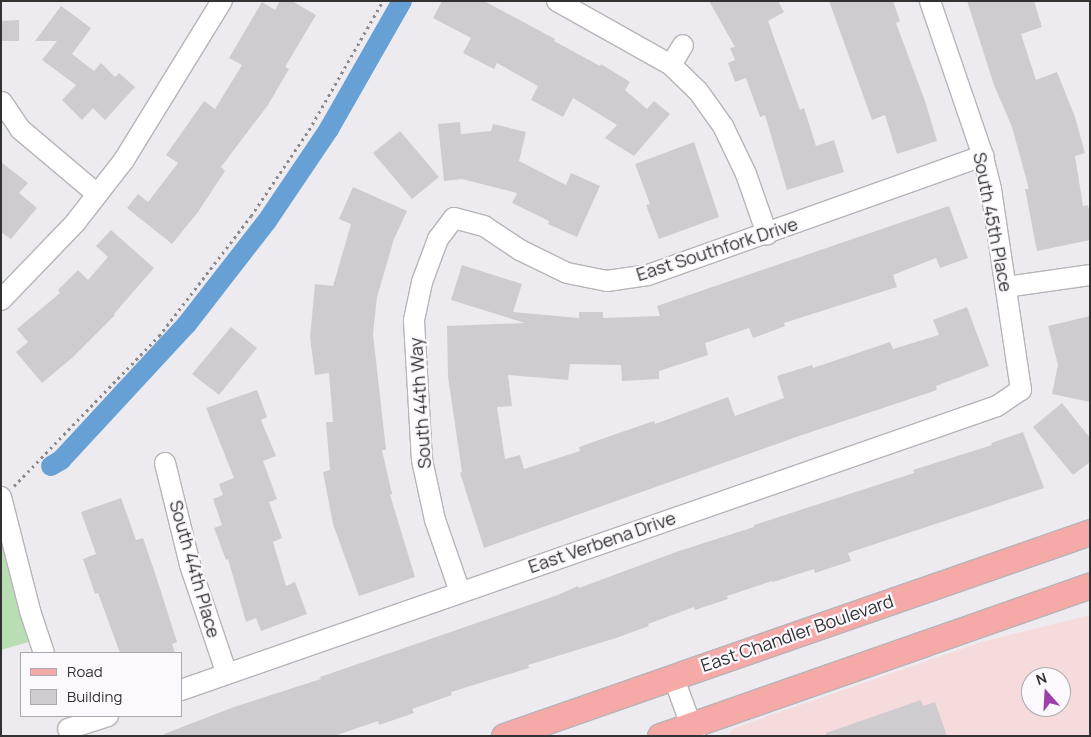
<!DOCTYPE html>
<html>
<head>
<meta charset="utf-8">
<style>
	body { margin:0 }
	#map { position:relative; width:1091px; height:737px; overflow:hidden; background:#eeebf0; font-family:Manrope,sans-serif }
	div>[style] { position:absolute }
	[style*='--x'] { left:calc(var(--x)*1px); top:calc(var(--y)*1px); width:calc(var(--w)*1px); rotate:calc(var(--a)*1deg) }
	.commercial>* { inset:0; background:#f6dbdd }
	.green>* { inset:0; background:#b9deb3 }
	.canal>* { height:20px; margin:-10px; padding:0 10px; transform-origin:10px; border-radius:10px; background:#67a0d4 }
	.building>* { inset:0; background:#cfccd0 }
	.path>* { height:3px; margin-top:-1.5px; transform-origin:0; background:repeating-linear-gradient(90deg,#8b898c 0 2.5px,transparent 0 6.5px) }
	.roads { filter:drop-shadow(1px 0 #b7b4b8) drop-shadow(-1px 0 #b7b4b8) drop-shadow(0 1px #b7b4b8) drop-shadow(0 -1px #b7b4b8) }
	.minor>* { height:20px; margin:-10px; padding:0 10px; transform-origin:10px; border-radius:10px; background:#fff }
	.major>* { height:25px; margin:-12.5px; padding:0 12.5px; transform-origin:12.5px; border-radius:12.5px; background:#f5aaa8 }
	span { translate:-50% -50%; white-space:nowrap; text-align:center; line-height:1.15; -webkit-text-stroke:4.5px #fbf9fd; paint-order:stroke }
	.street-label { font-size:18px; color:#333233 }
	.frame { position:absolute; inset:0; border:2px solid #333233; pointer-events:none }
	.legend { position:absolute; left:20px; top:652px; width:162px; height:65px; box-sizing:border-box; background:#fbf9fd; border:1px solid #aba9ac; margin:0; padding:6px 9px; list-style:none; font-size:15px; color:#333233 }
	.legend li { display:flex; align-items:center; gap:10px; height:25px }
	.legend b { width:25px; border:1px solid #aba9ac }
	.north { position:absolute; left:1021px; top:667px; width:50px; height:50px; box-sizing:border-box; background:#fbf9fd; border:1px solid #aba9ac; border-radius:50%; rotate:341deg; font-size:14px; font-weight:700; line-height:20px; text-align:center; color:#333233 }
	.north::after { content:''; display:block; margin:auto; width:18px; height:22px; background:#9e40a9; clip-path:polygon(50% 0,100% 100%,50% 72%,0 100%) }
</style>
</head>
<body>
<div id="map">
	<div class="commercial">
		<div style="clip-path:polygon(evenodd,1090px 615px,1090px 736px,728px 736px,733px 729px,743px 725px,981px 642px,1090px 615px,1031px 677px,1061px 677px,1061px 707px,1031px 707px,1031px 677px)"></div>
	</div>
	<div class="green">
		<div style="clip-path:polygon(1px 497px,39px 639px,1px 650px)"></div>
	</div>
	<div class="canal">
		<div style="--x:51;--y:466;--w:12;--a:-31"></div>
		<div style="--x:61;--y:460;--w:185;--a:-47.2"></div>
		<div style="--x:187;--y:324;--w:130;--a:-52.2"></div>
		<div style="--x:267;--y:221;--w:111;--a:-56"></div>
		<div style="--x:329;--y:129;--w:147;--a:-60.3"></div>
	</div>
	<div class="building">
		<div style="clip-path:polygon(280px 1px,292px 1px,316px 15px,285px 67px,289px 69px,268px 105px,221px 167px,225px 171px,198px 212px,172px 244px,127px 208px,138px 194px,148px 202px,178px 163px,166px 155px,204px 101px,215px 109px,242px 65px,229px 58px,262px 2px,275px 10px)"></div>
		<div style="clip-path:polygon(442px 1px,484px 1px,555px 39px,554px 41px,600px 66px,601px 64px,630px 82px,625px 90px,647px 109px,654px 101px,670px 114px,634px 156px,605px 138px,617px 125px,573px 98px,563px 117px,531px 100px,538px 86px,497px 63px,494px 69px,463px 53px,471px 38px,433px 18px)"></div>
		<div style="clip-path:polygon(709px 1px,778px 1px,784px 12px,768px 21px,800px 110px,804px 108px,816px 146px,834px 140px,844px 172px,787px 190px,765px 115px,760px 117px,746px 78px,735px 82px,728px 63px,735px 60px,730px 48px,735px 47px)"></div>
		<div style="clip-path:polygon(829px 1px,893px 1px,900px 21px,896px 23px,925px 101px,937px 141px,897px 154px,885px 115px,872px 120px)"></div>
		<div style="clip-path:polygon(967px 1px,1034px 1px,1042px 27px,1021px 34px,1036px 80px,1057px 72px,1075px 117px,1085px 153px,1075px 156px,1083px 206px,1088px 205px,1090px 214px,1090px 240px,1037px 251px,1025px 189px,1029px 189px,1012px 127px,994px 85px)"></div>
		<div style="clip-path:polygon(61px 6px,91px 28px,72px 54px,94px 71px,101px 63px,115px 77px,119px 73px,135px 87px,105px 120px,93px 108px,82px 120px,62px 100px,76px 85px,42px 60px,57px 41px,35px 41px)"></div>
		<div style="clip-path:polygon(19px 20px,19px 41px,1px 41px,1px 21px)"></div>
		<div style="clip-path:polygon(460px 122px,461px 134px,491px 131px,493px 124px,526px 132px,519px 161px,566px 185px,571px 173px,600px 186px,577px 237px,548px 224px,549px 221px,512px 203px,517px 193px,462px 179px,444px 181px,438px 124px)"></div>
		<div style="clip-path:polygon(400px 131px,439px 177px,412px 199px,373px 153px)"></div>
		<div style="clip-path:polygon(694px 142px,719px 217px,659px 239px,646px 205px,650px 204px,635px 164px)"></div>
		<div style="clip-path:polygon(1px 162px,28px 183px,19px 193px,37px 208px,11px 239px,1px 232px)"></div>
		<div style="clip-path:polygon(353px 187px,407px 211px,394px 239px,377px 297px,373px 334px,386px 450px,382px 450px,392px 494px,390px 495px,415px 577px,359px 596px,333px 524px,323px 472px,330px 470px,326px 422px,333px 422px,329px 373px,315px 375px,310px 338px,315px 284px,333px 286px,351px 224px,339px 219px)"></div>
		<div style="clip-path:polygon(949px 206px,968px 258px,940px 268px,936px 258px,893px 275px,897px 287px,784px 323px,785px 326px,753px 338px,749px 328px,705px 343px,708px 355px,659px 371px,659px 379px,622px 381px,621px 365px,570px 364px,568px 380px,508px 375px,512px 406px,497px 407px,505px 459px,520px 455px,524px 469px,580px 451px,579px 447px,613px 435px,654px 421px,655px 424px,728px 397px,735px 416px,784px 398px,777px 376px,812px 365px,813px 368px,890px 342px,893px 349px,939px 335px,933px 320px,967px 307px,989px 366px,936px 386px,937px 390px,802px 435px,484px 548px,460px 473px,462px 472px,448px 377px,447px 326px,525px 323px,451px 300px,462px 265px,522px 284px,513px 312px,579px 318px,579px 312px,603px 312px,603px 318px,660px 316px,657px 306px)"></div>
		<div style="clip-path:polygon(111px 230px,154px 268px,114px 314px,115px 315px,73px 357px,42px 383px,16px 352px,28px 342px,17px 329px,60px 293px,58px 290px,78px 270px,88px 280px,108px 257px,96px 246px)"></div>
		<div style="clip-path:polygon(1090px 316px,1090px 402px,1052px 394px,1058px 365px,1048px 326px)"></div>
		<div style="clip-path:polygon(231px 327px,257px 348px,219px 395px,192px 374px)"></div>
		<div style="clip-path:polygon(257px 390px,267px 417px,261px 420px,276px 456px,263px 461px,277px 499px,269px 502px,282px 538px,273px 542px,286px 586px,295px 582px,307px 614px,261px 631px,256px 618px,246px 622px,228px 559px,226px 560px,214px 528px,222px 525px,213px 499px,223px 495px,219px 484px,234px 478px,206px 408px)"></div>
		<div style="clip-path:polygon(1062px 403px,1090px 438px,1090px 462px,1073px 475px,1033px 427px)"></div>
		<div style="clip-path:polygon(1023px 432px,1044px 488px,848px 553px,851px 561px,815px 573px,814px 569px,773px 582px,772px 581px,727px 596px,728px 599px,695px 610px,694px 607px,648px 624px,649px 626px,616px 638px,528px 665px,529px 668px,451px 692px,452px 695px,412px 709px,414px 713px,379px 725px,378px 721px,334px 736px,164px 736px,164px 734px,234px 707px,321px 679px,320px 677px,558px 595px,578px 586px,579px 588px,676px 552px,754px 527px,754px 525px,914px 473px,913px 470px,992px 445px,991px 443px)"></div>
		<div style="clip-path:polygon(121px 498px,136px 540px,143px 538px,155px 573px,177px 642px,172px 644px,175px 653px,120px 653px,98px 593px,95px 594px,83px 559px,96px 554px,81px 512px)"></div>
		<div style="clip-path:polygon(921px 700px,923px 706px,935px 702px,947px 736px,826px 736px,826px 733px)"></div>
	</div>
	<div class="path">
		<div style="--x:14;--y:486;--w:209;--a:-46"></div>
		<div style="--x:159;--y:336;--w:151;--a:-52.5"></div>
		<div style="--x:251;--y:216;--w:104;--a:-56"></div>
		<div style="--x:309;--y:130;--w:149;--a:-60.2"></div>
	</div>
	<div class="roads">
		<div class="minor">
			<div style="--x:557;--y:1;--w:131;--a:29.3"></div>
			<div style="--x:671;--y:65;--w:37;--a:44"></div>
			<div style="--x:698;--y:91;--w:43;--a:54.5"></div>
			<div style="--x:723;--y:126;--w:53;--a:64.4"></div>
			<div style="--x:746;--y:174;--w:64;--a:70.7"></div>
			<div style="--x:671;--y:65;--w:23;--a:-59"></div>
			<div style="--x:2;--y:102;--w:32;--a:56"></div>
			<div style="--x:20;--y:129;--w:101;--a:40.2"></div>
			<div style="--x:1006;--y:287;--w:85;--a:-8.1"></div>
			<div style="--x:1;--y:300;--w:107;--a:-46.1"></div>
			<div style="--x:75;--y:223;--w:80;--a:-52.1"></div>
			<div style="--x:124;--y:160;--w:187;--a:-58.4"></div>
			<div style="--x:165;--y:463;--w:105;--a:76.2"></div>
			<div style="--x:190;--y:565;--w:115;--a:71.3"></div>
			<div style="--x:1;--y:497;--w:118;--a:75.7"></div>
			<div style="--x:30;--y:611;--w:44;--a:71.6"></div>
			<div style="--x:460;--y:592;--w:76;--a:-109.1"></div>
			<div style="--x:435;--y:520;--w:61;--a:-102.2"></div>
			<div style="--x:422;--y:460;--w:140;--a:-93.3"></div>
			<div style="--x:414;--y:320;--w:39;--a:-78"></div>
			<div style="--x:422;--y:282;--w:46;--a:-69.6"></div>
			<div style="--x:438;--y:239;--w:26;--a:-53"></div>
			<div style="--x:454;--y:218;--w:31;--a:15"></div>
			<div style="--x:484;--y:226;--w:43;--a:33.7"></div>
			<div style="--x:520;--y:250;--w:52;--a:26.1"></div>
			<div style="--x:567;--y:273;--w:41;--a:11.3"></div>
			<div style="--x:607;--y:281;--w:41;--a:-8.3"></div>
			<div style="--x:648;--y:275;--w:356;--a:-19.6"></div>
			<div style="--x:673;--y:676;--w:64;--a:69.9"></div>
			<div style="--x:181;--y:690;--w:864;--a:-19.19"></div>
			<div style="--x:997;--y:406;--w:29;--a:-34"></div>
			<div style="--x:1021;--y:390;--w:203;--a:-98.5"></div>
			<div style="--x:991;--y:189;--w:34;--a:-104"></div>
			<div style="--x:983;--y:156;--w:164;--a:-108.9"></div>
			<div style="--x:68;--y:729;--w:42;--a:-18"></div>
		</div>
		<div class="major">
			<div style="--x:504;--y:736;--w:620;--a:-19.19"></div>
			<div style="--x:660;--y:736;--w:456;--a:-19.3"></div>
		</div>
	</div>
	<div class="street-label">
		<span style="left:993px;top:222px;rotate:79deg">South 45th Place</span>
		<span style="left:717px;top:249px;rotate:-18deg">East Southfork Drive</span>
		<span style="left:420px;top:403px;rotate:-94deg">South 44th Way</span>
		<span style="left:602px;top:542px;rotate:-19deg">East Verbena Drive</span>
		<span style="left:195px;top:569px;rotate:74deg">South 44th Place</span>
		<span style="left:797px;top:633px;rotate:-19deg">East Chandler Boulevard</span>
	</div>
	<div class="frame"></div>
	<ul class="legend">
	<li><b style="height:6px;background:#f5aaa8"></b>Road</li>
	<li><b style="height:14px;background:#cfccd0"></b>Building</li>
	</ul>
	<div class="north">N</div>
</div>
</body>
</html>
